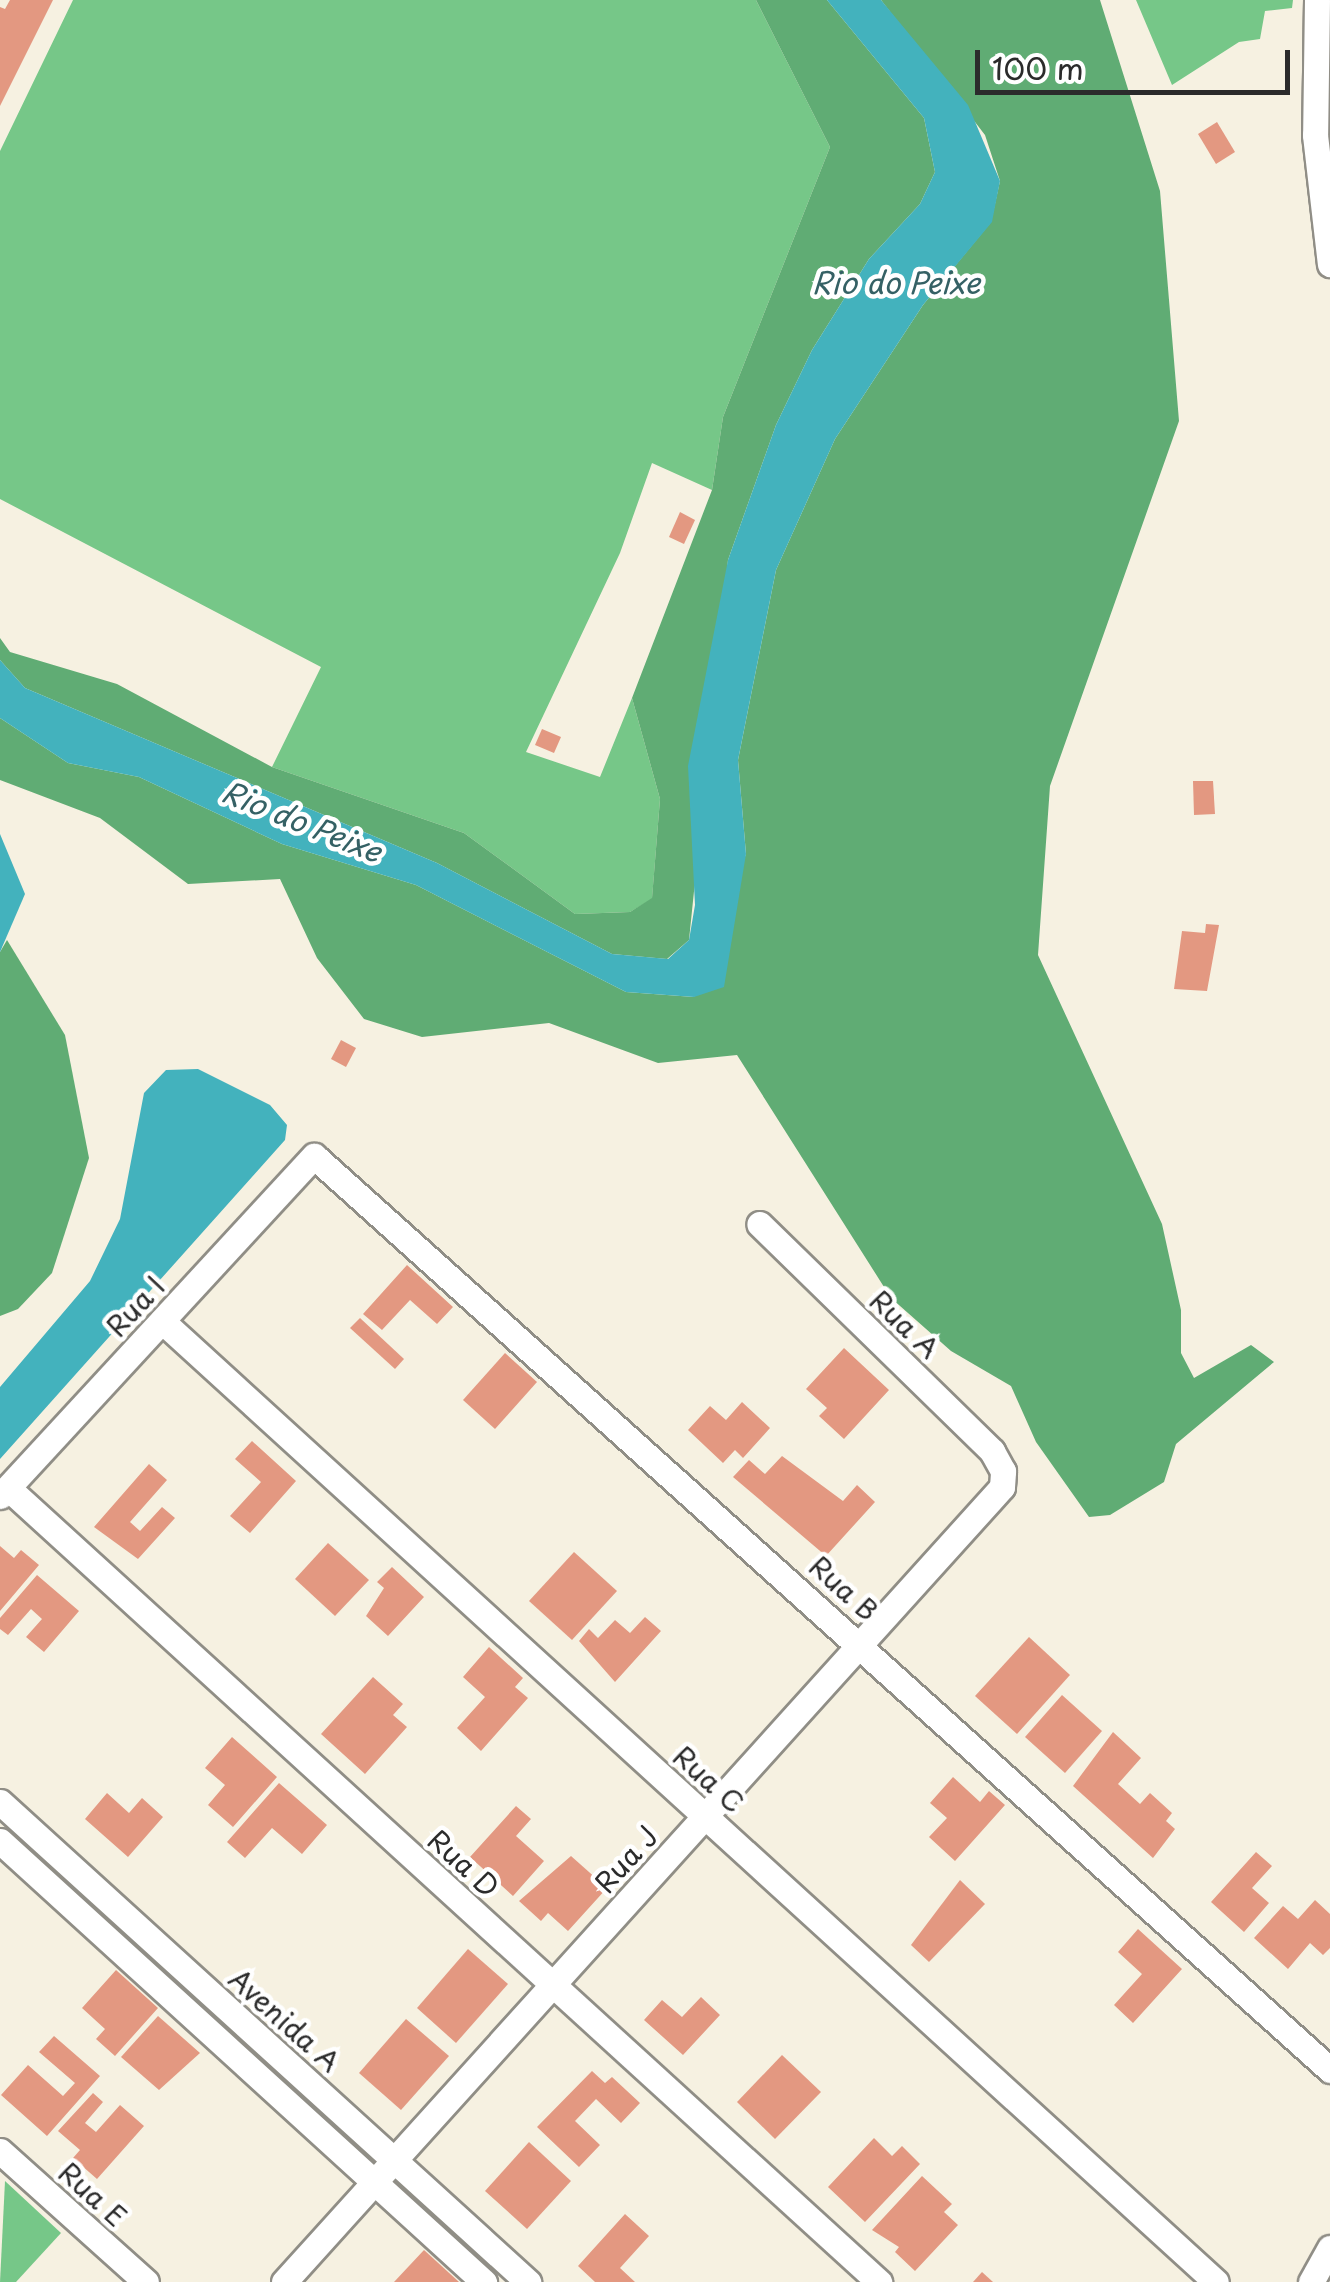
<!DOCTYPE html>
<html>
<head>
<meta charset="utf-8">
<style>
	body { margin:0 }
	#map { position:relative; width:1330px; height:2282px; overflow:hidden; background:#f6f1e1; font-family:"Playpen Sans",sans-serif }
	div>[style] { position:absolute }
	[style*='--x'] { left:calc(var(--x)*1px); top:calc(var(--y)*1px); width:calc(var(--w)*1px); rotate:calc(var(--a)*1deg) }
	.green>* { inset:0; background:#76c788 }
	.forest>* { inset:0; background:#60ac74 }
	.water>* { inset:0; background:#43b2bd }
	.building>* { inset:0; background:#e39881 }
	.roads { filter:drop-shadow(2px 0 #908e86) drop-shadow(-2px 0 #908e86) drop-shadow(0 2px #908e86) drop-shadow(0 -2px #908e86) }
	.minor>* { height:25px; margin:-12.5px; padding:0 12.5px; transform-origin:12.5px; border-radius:12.5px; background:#fff }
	span { translate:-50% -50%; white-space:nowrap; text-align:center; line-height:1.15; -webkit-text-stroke:9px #fff; paint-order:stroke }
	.street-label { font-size:28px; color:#2b2b2b }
	.water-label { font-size:30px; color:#356165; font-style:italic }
	.scale { position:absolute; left:975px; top:50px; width:315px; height:45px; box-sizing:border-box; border:5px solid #2b2b2b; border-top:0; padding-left:12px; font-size:30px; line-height:35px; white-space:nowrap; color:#2b2b2b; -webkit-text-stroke:8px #fff; paint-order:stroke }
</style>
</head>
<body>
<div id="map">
	<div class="green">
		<div style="clip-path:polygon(73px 0,756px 0,830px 147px,723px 417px,712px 490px,652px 463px,620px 553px,526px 752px,600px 777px,632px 698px,660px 799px,652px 899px,630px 912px,575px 914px,464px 833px,272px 767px,321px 667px,0 499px,0 151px)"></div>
		<div style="clip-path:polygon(1136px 0,1293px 0,1292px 8px,1265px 11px,1260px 39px,1239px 42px,1172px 85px)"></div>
		<div style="clip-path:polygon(5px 2181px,61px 2233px,16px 2282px,0 2282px)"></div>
	</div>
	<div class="forest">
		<div style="clip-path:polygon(756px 0,827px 0,924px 118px,935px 172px,920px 204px,869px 259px,812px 350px,776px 425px,728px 560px,689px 940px,667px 959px,612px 954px,437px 863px,25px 688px,0 660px,0 638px,10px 652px,117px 684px,272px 767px,464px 833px,575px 914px,630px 912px,652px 898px,660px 799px,632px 698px,712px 490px,723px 417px,830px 147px)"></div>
		<div style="clip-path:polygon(881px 0,1100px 0,1160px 191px,1179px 421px,1050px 786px,1038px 955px,1162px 1224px,1181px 1310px,1181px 1353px,1194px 1378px,1251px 1345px,1274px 1362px,1176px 1444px,1164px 1482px,1110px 1515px,1089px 1517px,1036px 1442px,1011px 1386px,951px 1351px,891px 1298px,737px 1055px,658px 1063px,549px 1023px,422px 1037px,364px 1019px,317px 958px,280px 879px,188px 884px,100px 818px,0 780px,0 718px,68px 763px,139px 777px,282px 844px,416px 885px,626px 992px,694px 997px,746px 854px,738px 760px,776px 570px,835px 439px,923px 305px,991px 222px,1000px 181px,985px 135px)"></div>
		<div style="clip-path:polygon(7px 940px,65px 1035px,89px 1158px,52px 1273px,18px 1309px,0 1316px,0 952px)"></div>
	</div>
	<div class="water">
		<div style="clip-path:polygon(827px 0,881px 0,968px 105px,1000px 181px,992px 222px,923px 305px,835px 439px,776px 570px,738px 760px,746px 854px,724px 987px,694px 997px,626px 992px,416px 885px,282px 844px,139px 777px,68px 763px,0 718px,0 660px,25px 688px,437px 863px,612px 954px,668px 959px,689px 940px,695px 905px,688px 766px,728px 560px,776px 425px,812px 350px,869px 259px,920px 204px,935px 172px,924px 118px)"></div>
		<div style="clip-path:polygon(0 834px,25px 894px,0 952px)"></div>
		<div style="clip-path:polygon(198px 1069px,270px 1105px,287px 1125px,285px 1140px,0 1459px,0 1387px,90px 1281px,120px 1219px,144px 1093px,166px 1070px)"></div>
	</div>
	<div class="building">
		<div style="clip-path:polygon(10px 0,53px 0,0 106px,0 7px,5px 9px)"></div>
		<div style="clip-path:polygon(1217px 122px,1235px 152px,1216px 164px,1198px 134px)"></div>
		<div style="clip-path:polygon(680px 512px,695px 520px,684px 544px,669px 537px)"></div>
		<div style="clip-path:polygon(542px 729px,561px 737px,554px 753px,535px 745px)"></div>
		<div style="clip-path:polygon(1193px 781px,1213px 781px,1215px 814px,1194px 815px)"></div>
		<div style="clip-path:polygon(1206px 924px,1219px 925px,1207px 991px,1174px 989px,1182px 931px,1205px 933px)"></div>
		<div style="clip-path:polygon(341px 1040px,356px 1048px,346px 1067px,331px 1059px)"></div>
		<div style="clip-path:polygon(407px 1265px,453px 1307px,437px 1324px,410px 1300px,382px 1330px,363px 1314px)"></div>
		<div style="clip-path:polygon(360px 1318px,404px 1359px,395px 1369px,350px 1328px)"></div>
		<div style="clip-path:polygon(844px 1348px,889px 1390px,844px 1439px,819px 1416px,827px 1408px,806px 1389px)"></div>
		<div style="clip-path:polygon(505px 1353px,537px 1382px,495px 1429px,463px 1400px)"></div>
		<div style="clip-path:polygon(742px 1402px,770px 1428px,743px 1458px,735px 1450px,723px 1463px,688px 1430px,710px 1406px,726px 1420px)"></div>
		<div style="clip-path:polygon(252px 1441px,296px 1481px,250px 1533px,230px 1516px,261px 1482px,235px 1459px)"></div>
		<div style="clip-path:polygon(782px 1456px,843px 1501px,857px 1485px,875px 1502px,826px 1556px,733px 1477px,749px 1460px,765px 1474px)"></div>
		<div style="clip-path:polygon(149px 1464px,167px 1480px,130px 1522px,140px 1531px,162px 1507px,175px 1518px,138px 1559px,94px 1527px)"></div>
		<div style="clip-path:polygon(328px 1543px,369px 1580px,335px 1616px,295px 1579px)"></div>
		<div style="clip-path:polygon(0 1546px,14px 1558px,21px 1550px,39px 1565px,0 1611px)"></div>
		<div style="clip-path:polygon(574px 1552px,617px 1591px,572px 1640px,529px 1601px)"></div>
		<div style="clip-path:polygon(392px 1567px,424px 1597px,388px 1636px,366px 1616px,384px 1588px,377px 1582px)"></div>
		<div style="clip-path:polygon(37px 1575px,79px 1611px,44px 1652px,26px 1637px,42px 1619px,31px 1609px,8px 1635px,0 1629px,0 1618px)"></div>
		<div style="clip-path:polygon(645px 1617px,661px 1631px,615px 1682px,579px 1641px,589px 1629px,598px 1638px,615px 1620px,630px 1633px)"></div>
		<div style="clip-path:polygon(1029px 1637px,1070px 1675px,1017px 1734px,975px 1696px)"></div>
		<div style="clip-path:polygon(489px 1647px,523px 1678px,515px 1687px,528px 1698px,481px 1751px,457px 1728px,485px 1697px,463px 1677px)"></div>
		<div style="clip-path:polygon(373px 1677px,403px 1704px,393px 1715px,407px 1727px,365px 1774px,321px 1734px)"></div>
		<div style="clip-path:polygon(1062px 1695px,1102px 1731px,1065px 1773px,1025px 1737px)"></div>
		<div style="clip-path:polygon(1113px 1732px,1141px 1758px,1118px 1784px,1140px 1804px,1150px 1793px,1172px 1813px,1166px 1821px,1175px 1829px,1153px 1858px,1073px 1786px)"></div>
		<div style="clip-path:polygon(232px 1737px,277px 1777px,233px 1827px,208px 1805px,225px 1785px,205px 1768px)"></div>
		<div style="clip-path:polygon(953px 1777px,980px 1802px,989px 1791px,1005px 1805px,955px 1861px,929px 1837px,947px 1818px,930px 1803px)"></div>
		<div style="clip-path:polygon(279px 1783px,327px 1825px,302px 1854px,272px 1828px,245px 1858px,227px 1842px)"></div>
		<div style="clip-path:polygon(107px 1793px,129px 1813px,142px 1798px,163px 1817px,128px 1857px,85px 1819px)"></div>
		<div style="clip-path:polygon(516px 1806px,531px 1819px,516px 1836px,544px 1861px,513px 1896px,470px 1857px)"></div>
		<div style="clip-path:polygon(1256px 1852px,1272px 1866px,1252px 1888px,1269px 1903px,1244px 1932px,1211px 1902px)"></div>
		<div style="clip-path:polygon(571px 1856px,607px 1888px,568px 1931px,548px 1913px,541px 1921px,519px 1901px)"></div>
		<div style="clip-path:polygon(960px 1880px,985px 1904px,929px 1962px,911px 1945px)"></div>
		<div style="clip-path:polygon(1315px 1900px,1330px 1914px,1330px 1948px,1323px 1955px,1310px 1943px,1288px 1969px,1254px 1938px,1283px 1906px,1298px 1919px)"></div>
		<div style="clip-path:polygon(1138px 1929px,1182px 1969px,1133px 2023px,1114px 2005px,1142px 1974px,1118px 1952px)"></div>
		<div style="clip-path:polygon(468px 1949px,508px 1984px,456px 2043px,417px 2008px)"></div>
		<div style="clip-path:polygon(116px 1970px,158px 2008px,115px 2056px,96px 2039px,105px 2029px,82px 2008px)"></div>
		<div style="clip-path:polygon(701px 1997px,720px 2015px,683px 2055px,644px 2020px,662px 2000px,682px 2017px)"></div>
		<div style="clip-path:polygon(158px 2016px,200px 2053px,159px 2090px,121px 2057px)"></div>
		<div style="clip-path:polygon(406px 2019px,449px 2056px,401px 2110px,359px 2073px)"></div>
		<div style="clip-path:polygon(54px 2036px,100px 2076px,47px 2136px,1px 2095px,28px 2065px,63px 2096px,75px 2083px,39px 2052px)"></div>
		<div style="clip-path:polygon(782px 2055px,821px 2092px,775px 2139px,737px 2102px)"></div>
		<div style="clip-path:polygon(592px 2071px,605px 2083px,612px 2077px,640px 2103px,621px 2123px,596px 2099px,575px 2121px,600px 2145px,579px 2167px,537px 2127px)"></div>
		<div style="clip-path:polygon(93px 2093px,103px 2102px,85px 2123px,96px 2132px,120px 2105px,144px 2126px,97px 2179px,73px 2158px,80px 2150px,58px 2131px)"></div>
		<div style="clip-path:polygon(874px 2138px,892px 2156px,902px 2146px,920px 2164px,865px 2222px,828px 2187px)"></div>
		<div style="clip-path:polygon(529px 2142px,571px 2181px,527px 2229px,485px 2191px)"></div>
		<div style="clip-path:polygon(922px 2176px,952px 2204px,944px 2212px,958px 2225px,915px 2271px,895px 2252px,899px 2247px,872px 2230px)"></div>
		<div style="clip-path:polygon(625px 2214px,649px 2236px,620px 2268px,635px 2282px,595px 2282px,578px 2266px)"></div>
		<div style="clip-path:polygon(424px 2250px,459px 2282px,394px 2282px)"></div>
		<div style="clip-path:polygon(982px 2272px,993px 2282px,973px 2282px)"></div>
	</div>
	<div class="roads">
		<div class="minor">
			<div style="--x:1317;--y:0;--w:135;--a:90.8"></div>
			<div style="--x:1315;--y:135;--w:130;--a:83.4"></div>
			<div style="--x:162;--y:1321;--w:1426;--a:42.36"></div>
			<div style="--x:8;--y:1488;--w:1179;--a:42.35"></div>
			<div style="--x:0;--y:1496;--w:463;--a:-47.3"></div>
			<div style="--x:314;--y:1156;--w:1367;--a:41.97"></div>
			<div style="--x:0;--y:1802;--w:714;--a:42.27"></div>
			<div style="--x:0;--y:1841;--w:655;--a:42.34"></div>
			<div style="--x:0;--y:2151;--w:196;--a:41.9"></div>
			<div style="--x:284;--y:2282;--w:1071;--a:-47.91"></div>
			<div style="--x:1002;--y:1487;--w:16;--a:-86"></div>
			<div style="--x:1003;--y:1471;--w:23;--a:-119"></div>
			<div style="--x:992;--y:1451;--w:325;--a:-135.7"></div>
			<div style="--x:1311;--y:2282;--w:39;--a:-61"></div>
		</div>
	</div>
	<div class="street-label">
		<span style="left:135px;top:1306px;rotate:-47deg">Rua I</span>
		<span style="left:905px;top:1324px;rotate:44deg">Rua A</span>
		<span style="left:844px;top:1588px;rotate:42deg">Rua B</span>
		<span style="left:709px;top:1779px;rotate:42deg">Rua C</span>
		<span style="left:626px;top:1859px;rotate:-48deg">Rua J</span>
		<span style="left:464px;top:1863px;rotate:42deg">Rua D</span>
		<span style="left:285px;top:2020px;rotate:42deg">Avenida A</span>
		<span style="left:93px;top:2194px;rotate:42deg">Rua E</span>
	</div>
	<div class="water-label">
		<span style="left:896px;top:282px">Rio do Peixe</span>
		<span style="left:302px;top:821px;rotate:22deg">Rio do Peixe</span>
	</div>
	<div class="scale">100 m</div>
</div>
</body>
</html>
